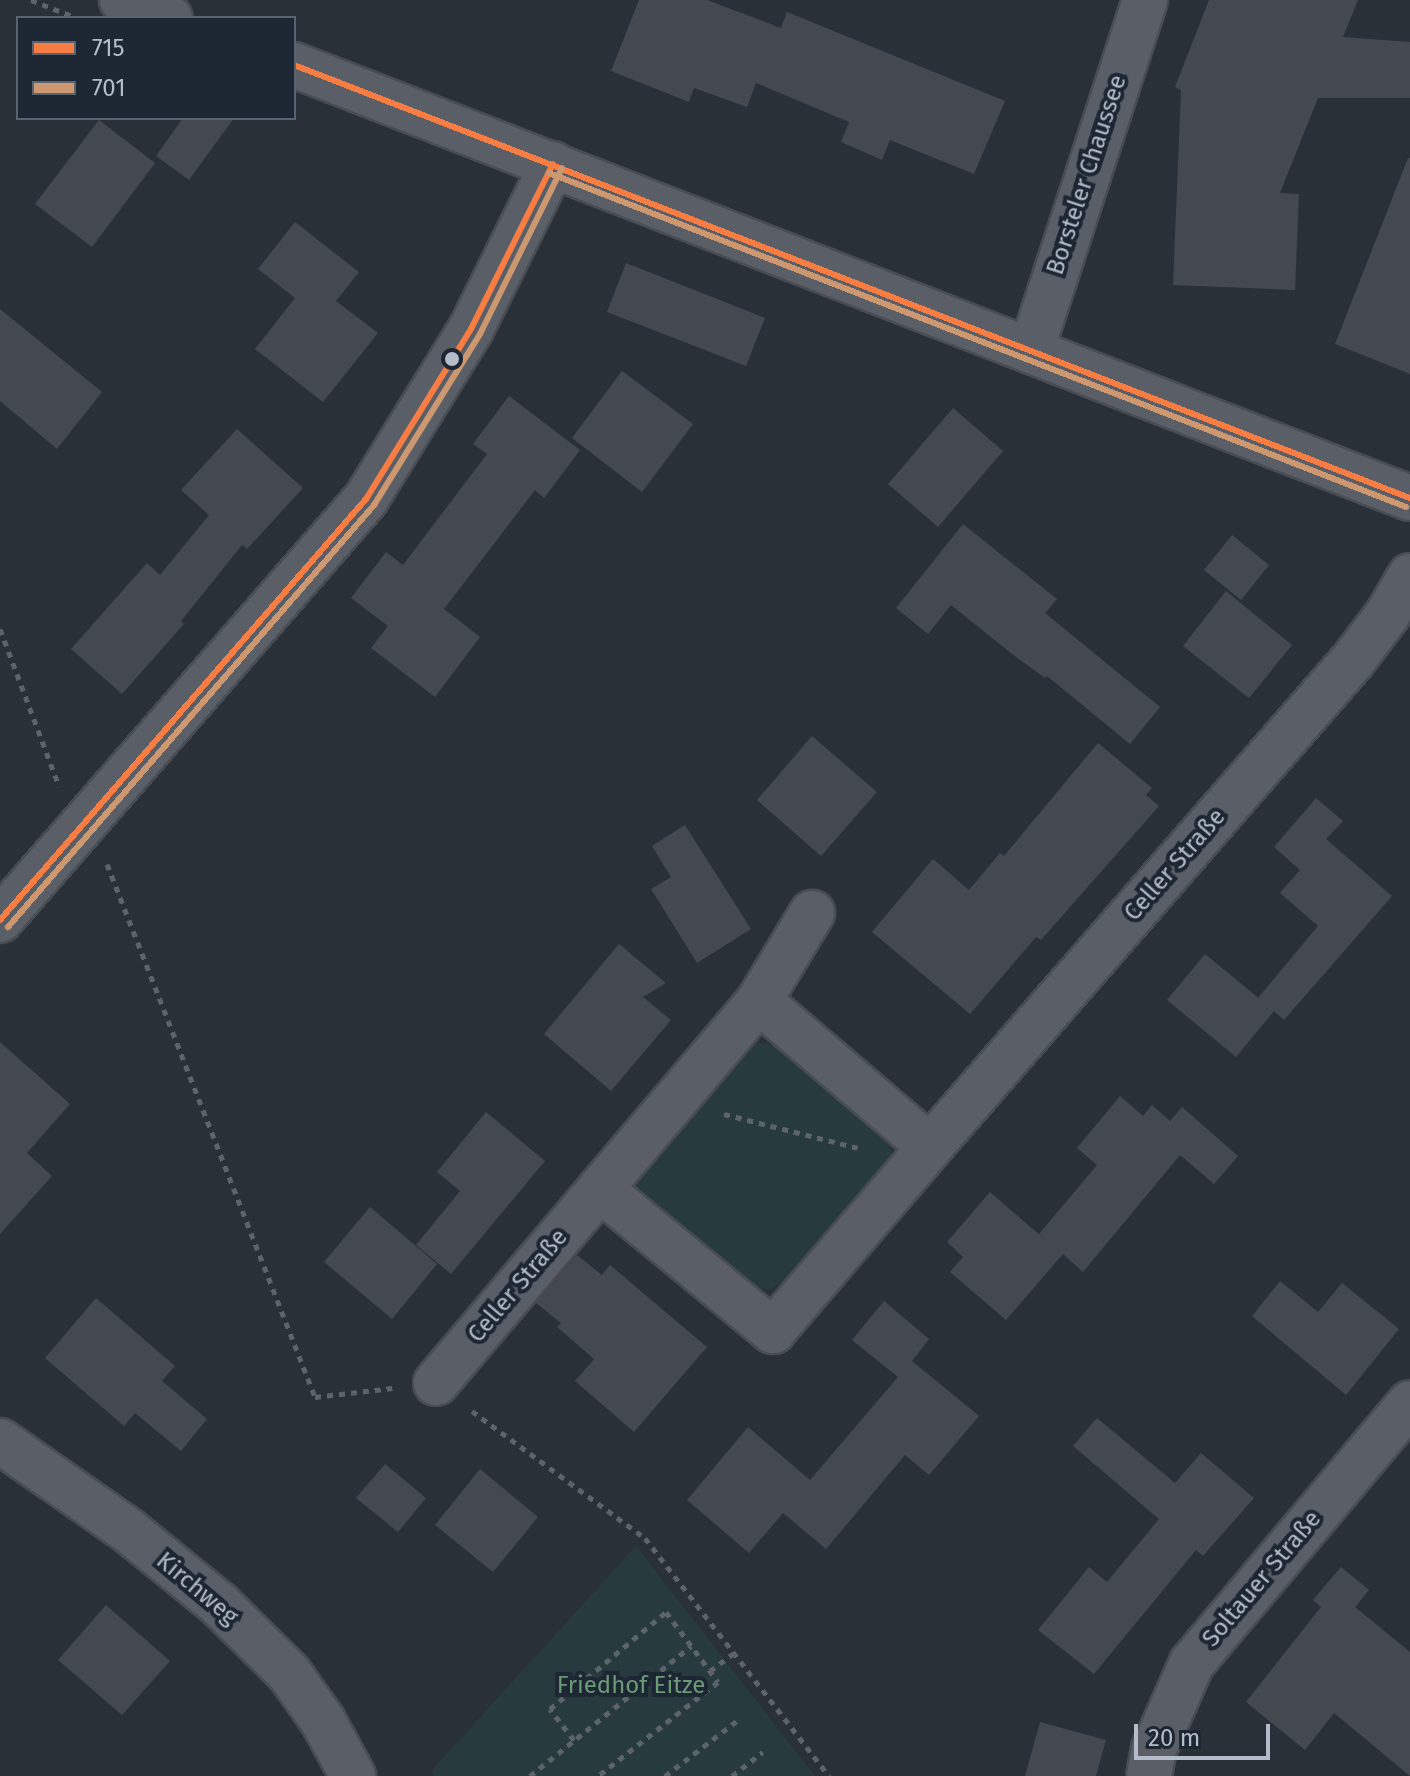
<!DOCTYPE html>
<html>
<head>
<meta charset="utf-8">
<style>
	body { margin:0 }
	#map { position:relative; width:1410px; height:1776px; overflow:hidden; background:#2a3038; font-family:"Fira Sans",sans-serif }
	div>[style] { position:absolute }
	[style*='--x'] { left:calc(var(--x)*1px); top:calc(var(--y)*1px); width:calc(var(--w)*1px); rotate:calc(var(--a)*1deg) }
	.green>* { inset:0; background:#273a3e }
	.building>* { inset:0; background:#444950 }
	.path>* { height:5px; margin-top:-2.5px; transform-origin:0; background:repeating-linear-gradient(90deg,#5d636a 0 6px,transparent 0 12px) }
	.roads { filter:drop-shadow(2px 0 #484c53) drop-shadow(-2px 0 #484c53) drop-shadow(0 2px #484c53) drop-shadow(0 -2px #484c53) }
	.minor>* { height:44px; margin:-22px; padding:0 22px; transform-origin:22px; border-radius:22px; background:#5a5e66 }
	.bus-1>* { height:6px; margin:-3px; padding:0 3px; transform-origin:3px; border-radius:3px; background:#f77d43 }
	.bus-2>* { height:6px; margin:-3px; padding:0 3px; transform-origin:3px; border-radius:3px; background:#cd976f }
	.dots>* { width:22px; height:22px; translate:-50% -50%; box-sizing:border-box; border:4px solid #1d2633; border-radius:50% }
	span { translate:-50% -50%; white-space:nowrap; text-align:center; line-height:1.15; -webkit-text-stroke:8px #1d2633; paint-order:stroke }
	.street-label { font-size:24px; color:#b4bcc9 }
	.park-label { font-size:24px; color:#6b9a76 }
	.legend { position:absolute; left:16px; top:16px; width:280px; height:104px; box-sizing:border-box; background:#1d2633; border:2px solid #59626f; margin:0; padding:10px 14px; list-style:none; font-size:24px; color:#b4bcc9 }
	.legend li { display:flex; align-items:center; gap:16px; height:40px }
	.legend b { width:40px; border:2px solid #59626f }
	.scale { position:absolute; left:1134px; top:1724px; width:136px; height:36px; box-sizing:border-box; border:4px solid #b4bcc9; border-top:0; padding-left:10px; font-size:24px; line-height:28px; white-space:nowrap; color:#b4bcc9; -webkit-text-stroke:6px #1d2633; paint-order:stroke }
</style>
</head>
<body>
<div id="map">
	<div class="green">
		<div style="clip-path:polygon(756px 1042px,782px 1046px,892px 1142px,890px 1176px,799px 1271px,771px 1289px,753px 1288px,633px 1190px,633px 1175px,741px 1044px)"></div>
		<div style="clip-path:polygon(636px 1546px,815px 1776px,434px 1776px,432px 1770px)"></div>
	</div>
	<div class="building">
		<div style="clip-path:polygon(639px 0,707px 0,781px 28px,787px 12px,1005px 101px,974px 174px,890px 140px,882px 160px,841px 142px,849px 122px,756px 83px,747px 107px,694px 88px,689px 102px,611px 71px)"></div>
		<div style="clip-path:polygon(1209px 0,1358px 0,1343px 37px,1410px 42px,1410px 98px,1318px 98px,1280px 193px,1299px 194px,1295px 290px,1173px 285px,1181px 90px,1175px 87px)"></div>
		<div style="clip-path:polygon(183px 118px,234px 118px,189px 180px,156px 156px)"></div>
		<div style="clip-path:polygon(99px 120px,155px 163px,92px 247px,35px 204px)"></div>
		<div style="clip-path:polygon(1408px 158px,1410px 158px,1410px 374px,1335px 344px)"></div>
		<div style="clip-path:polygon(295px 222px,359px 272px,336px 301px,378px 333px,323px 402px,255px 349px,295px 298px,258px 269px)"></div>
		<div style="clip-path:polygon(626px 263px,765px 318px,746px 366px,607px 312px)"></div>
		<div style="clip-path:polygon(0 309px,102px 392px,57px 449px,0 401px)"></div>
		<div style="clip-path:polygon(622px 371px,693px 424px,642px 492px,572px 438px)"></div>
		<div style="clip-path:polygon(509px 396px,580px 450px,544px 498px,535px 490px,444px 609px,480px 637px,435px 697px,371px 648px,388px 626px,351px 598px,386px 552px,403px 565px,487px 454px,473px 444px)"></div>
		<div style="clip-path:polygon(953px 408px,1003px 451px,938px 527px,888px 484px)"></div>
		<div style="clip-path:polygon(237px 429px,303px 488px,247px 549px,242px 545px,181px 621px,184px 624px,122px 694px,71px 649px,147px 563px,160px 575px,209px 515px,181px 490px)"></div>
		<div style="clip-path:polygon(963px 524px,1057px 599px,1045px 613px,1160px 707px,1130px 744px,1047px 676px,1045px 678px,1012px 654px,951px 605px,928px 634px,896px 608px)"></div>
		<div style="clip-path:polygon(1232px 535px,1269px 565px,1241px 600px,1204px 570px)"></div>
		<div style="clip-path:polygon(1226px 591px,1292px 645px,1249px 698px,1183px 646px)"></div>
		<div style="clip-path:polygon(812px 736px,877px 792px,821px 856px,757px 800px)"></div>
		<div style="clip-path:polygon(1098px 743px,1152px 788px,1146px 795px,1159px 806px,1041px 940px,1036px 937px,970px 1014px,872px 932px,933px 859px,969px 890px,1000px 853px,1004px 856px)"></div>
		<div style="clip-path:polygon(1316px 798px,1343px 821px,1326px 839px,1392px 896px,1284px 1020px,1274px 1011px,1236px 1057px,1167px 1000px,1205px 954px,1261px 1000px,1258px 998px,1318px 926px,1280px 893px,1300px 870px,1274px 847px)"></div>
		<div style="clip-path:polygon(685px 825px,751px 929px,697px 963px,651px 889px,671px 877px,652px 846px)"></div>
		<div style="clip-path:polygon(619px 944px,666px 983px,643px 997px,671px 1020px,611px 1091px,544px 1034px)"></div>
		<div style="clip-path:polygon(0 1042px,70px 1104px,27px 1153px,52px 1176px,0 1234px)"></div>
		<div style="clip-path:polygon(1120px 1096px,1143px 1116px,1152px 1105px,1170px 1121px,1182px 1107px,1238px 1156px,1214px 1184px,1180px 1155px,1083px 1272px,1063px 1254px,1006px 1320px,950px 1272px,963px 1257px,947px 1242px,990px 1192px,1049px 1243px,1039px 1234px,1097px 1165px,1077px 1148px)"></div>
		<div style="clip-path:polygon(486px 1112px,545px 1161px,451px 1274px,416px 1245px,460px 1191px,437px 1172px)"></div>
		<div style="clip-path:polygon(370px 1207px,437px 1264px,392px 1319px,324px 1262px)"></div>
		<div style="clip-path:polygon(577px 1255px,602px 1275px,610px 1265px,707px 1347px,634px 1432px,575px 1381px,594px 1359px,557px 1327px,561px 1323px,536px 1303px)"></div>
		<div style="clip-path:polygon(1280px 1281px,1318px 1312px,1342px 1283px,1399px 1329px,1346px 1395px,1252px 1316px)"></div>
		<div style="clip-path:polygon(96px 1298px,175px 1366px,162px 1381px,207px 1419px,181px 1451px,135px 1413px,124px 1426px,45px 1358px)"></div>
		<div style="clip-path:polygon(884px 1301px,929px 1339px,912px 1361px,979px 1416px,929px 1475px,905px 1455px,826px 1549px,783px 1513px,749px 1553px,687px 1500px,748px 1427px,810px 1480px,898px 1377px,852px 1340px)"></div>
		<div style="clip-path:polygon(1097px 1418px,1175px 1483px,1201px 1453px,1254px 1498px,1203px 1556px,1196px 1550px,1094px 1674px,1038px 1630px,1089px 1567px,1107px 1582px,1159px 1519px,1073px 1446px)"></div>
		<div style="clip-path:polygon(385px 1464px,426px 1498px,398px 1532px,356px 1498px)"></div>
		<div style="clip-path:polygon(480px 1469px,538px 1517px,493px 1572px,435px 1525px)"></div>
		<div style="clip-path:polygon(1341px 1567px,1369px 1590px,1355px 1607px,1410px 1652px,1410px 1776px,1334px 1713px,1305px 1750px,1246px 1702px,1321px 1607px,1313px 1600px)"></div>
		<div style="clip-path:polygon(106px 1605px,170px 1661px,122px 1715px,58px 1660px)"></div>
		<div style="clip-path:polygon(1040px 1722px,1106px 1740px,1096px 1776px,1025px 1776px)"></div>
	</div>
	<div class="path">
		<div style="--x:31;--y:0;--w:49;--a:21.4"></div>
		<div style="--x:0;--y:629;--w:168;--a:69.4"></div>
		<div style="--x:107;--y:864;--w:572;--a:68.68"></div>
		<div style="--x:315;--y:1397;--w:78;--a:-6.7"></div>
		<div style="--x:724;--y:1114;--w:138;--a:14.2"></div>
		<div style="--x:472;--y:1411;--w:215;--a:36.3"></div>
		<div style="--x:645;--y:1538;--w:301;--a:52.3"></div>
		<div style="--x:710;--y:1671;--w:30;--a:-37"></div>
		<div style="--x:574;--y:1740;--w:39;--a:-128"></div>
		<div style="--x:550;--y:1709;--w:151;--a:-39.9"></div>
		<div style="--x:666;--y:1612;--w:87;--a:53.4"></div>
		<div style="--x:718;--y:1682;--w:152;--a:141.9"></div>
		<div style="--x:530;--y:1776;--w:207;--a:-38.9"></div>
		<div style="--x:665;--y:1776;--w:92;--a:-37.5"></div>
		<div style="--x:732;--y:1776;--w:39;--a:-38"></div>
	</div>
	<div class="roads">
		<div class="minor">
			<div style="--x:122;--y:0;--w:51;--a:20.6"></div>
			<div style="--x:294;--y:65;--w:1197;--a:21.21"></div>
			<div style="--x:1031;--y:351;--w:369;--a:-72"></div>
			<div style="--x:0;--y:920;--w:558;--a:-49"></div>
			<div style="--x:366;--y:499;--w:200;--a:-58.3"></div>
			<div style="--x:471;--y:329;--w:184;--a:-63.6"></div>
			<div style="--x:759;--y:1001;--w:103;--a:-58.9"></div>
			<div style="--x:600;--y:1189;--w:224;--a:39.4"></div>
			<div style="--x:773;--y:1331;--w:242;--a:-49.5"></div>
			<div style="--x:436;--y:1383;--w:500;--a:-49.78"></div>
			<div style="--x:759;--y:1001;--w:225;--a:40.5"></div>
			<div style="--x:930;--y:1147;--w:646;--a:-49.01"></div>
			<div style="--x:1354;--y:659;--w:56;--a:-52.9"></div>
			<div style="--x:1388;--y:614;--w:44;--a:-59.9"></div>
			<div style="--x:0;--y:1441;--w:157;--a:34.9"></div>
			<div style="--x:129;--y:1531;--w:117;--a:39.1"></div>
			<div style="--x:220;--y:1605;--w:97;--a:44.6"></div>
			<div style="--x:289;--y:1673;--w:59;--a:54.7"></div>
			<div style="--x:323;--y:1721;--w:63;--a:61.4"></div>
			<div style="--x:1149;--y:1776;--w:27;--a:-80"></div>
			<div style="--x:1154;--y:1749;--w:94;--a:-66.2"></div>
			<div style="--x:1192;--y:1663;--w:339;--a:-50"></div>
		</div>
	</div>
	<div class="bus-1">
		<div style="--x:294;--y:65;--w:1197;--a:21.21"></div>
		<div style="--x:0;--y:920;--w:558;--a:-49"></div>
		<div style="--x:366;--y:499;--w:200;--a:-58.3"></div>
		<div style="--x:471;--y:329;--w:184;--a:-63.6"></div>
	</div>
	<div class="bus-2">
		<div style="--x:549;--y:173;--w:920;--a:21.29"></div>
		<div style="--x:8;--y:927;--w:559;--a:-49.06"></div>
		<div style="--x:374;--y:505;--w:201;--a:-58.2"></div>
		<div style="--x:480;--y:334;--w:185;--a:-63.7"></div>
	</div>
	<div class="dots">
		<div style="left:452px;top:359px;background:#b4bcc9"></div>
	</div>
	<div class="street-label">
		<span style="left:1087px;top:175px;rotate:-72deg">Borsteler Chaussee</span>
		<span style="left:1175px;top:865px;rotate:-49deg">Celler Straße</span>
		<span style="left:518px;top:1286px;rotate:-50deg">Celler Straße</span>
		<span style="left:1262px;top:1579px;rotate:-50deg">Soltauer Straße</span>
		<span style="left:197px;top:1589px;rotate:40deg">Kirchweg</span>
	</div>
	<div class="park-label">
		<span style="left:631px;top:1686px">Friedhof Eitze</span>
	</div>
	<ul class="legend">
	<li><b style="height:10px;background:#f77d43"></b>715</li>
	<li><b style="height:10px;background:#cd976f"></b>701</li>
	</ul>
	<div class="scale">20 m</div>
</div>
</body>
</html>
